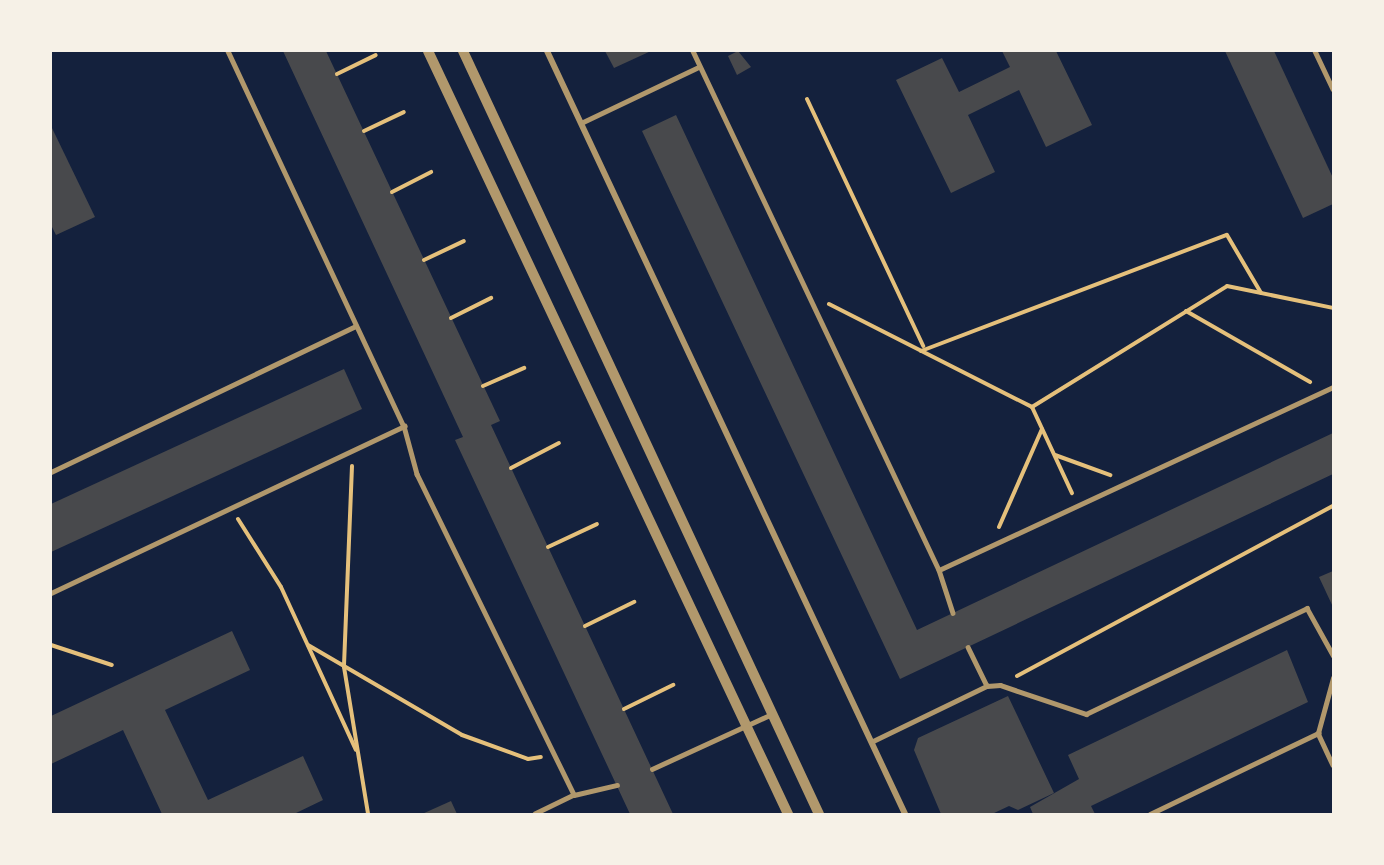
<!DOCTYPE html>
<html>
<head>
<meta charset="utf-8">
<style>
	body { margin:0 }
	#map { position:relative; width:1384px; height:865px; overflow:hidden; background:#14213d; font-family:"DejaVu Sans",sans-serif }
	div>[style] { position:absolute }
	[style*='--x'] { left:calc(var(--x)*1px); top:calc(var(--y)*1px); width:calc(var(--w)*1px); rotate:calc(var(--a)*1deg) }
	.building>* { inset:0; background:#48494c }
	.path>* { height:4px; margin:-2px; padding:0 2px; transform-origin:2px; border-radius:2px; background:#e5c07b }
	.service>* { height:4.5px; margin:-2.25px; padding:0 2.25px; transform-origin:2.25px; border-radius:2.25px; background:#b1986c }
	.minor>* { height:6px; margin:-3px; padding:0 3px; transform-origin:3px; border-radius:3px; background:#b1986c }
	.tertiary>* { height:10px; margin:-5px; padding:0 5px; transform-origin:5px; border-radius:5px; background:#b1986c }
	span { translate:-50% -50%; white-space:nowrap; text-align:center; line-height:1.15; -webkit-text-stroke:4.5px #f6f1e7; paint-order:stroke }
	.frame { position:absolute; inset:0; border:52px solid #f6f1e7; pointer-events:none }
</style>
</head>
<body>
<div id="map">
	<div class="building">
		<div style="clip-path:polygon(283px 51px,326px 51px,500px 421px,491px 425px,673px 814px,630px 814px,455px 440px,463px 437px)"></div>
		<div style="clip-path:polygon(605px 51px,651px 51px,614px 68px)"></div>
		<div style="clip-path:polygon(738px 51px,751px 67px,737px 75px,728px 56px)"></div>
		<div style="clip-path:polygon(1002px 51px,1056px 51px,1092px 125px,1046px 147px,1019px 90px,968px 115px,995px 172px,951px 193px,896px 80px,942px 58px,959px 92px,1010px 67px)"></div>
		<div style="clip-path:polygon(1225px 51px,1274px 51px,1333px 178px,1333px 204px,1303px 218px)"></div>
		<div style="clip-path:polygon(676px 115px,917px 630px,1333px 433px,1333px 474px,900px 679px,642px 131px)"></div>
		<div style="clip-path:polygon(51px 126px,95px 217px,56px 235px,51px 225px)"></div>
		<div style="clip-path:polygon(344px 369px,362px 409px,51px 552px,51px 504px)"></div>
		<div style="clip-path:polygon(1333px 571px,1333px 607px,1319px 577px)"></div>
		<div style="clip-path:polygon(232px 631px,250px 670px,165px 710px,208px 800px,303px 756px,323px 800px,294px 814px,162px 814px,123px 730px,51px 764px,51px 716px)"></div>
		<div style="clip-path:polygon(1287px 650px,1308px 702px,1091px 806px,1095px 814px,1033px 814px,1030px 807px,1079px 779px,1068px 755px)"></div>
		<div style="clip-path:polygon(1008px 696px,1054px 793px,1018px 810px,1009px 806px,992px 814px,941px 814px,914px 750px,918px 738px)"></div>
		<div style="clip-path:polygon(451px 801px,457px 814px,422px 814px)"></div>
	</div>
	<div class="path">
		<div style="--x:337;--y:74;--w:43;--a:-26"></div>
		<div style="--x:807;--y:99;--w:273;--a:64.8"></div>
		<div style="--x:364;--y:131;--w:44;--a:-25.4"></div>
		<div style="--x:392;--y:192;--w:44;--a:-27.1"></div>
		<div style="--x:424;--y:260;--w:44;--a:-25.4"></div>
		<div style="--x:829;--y:304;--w:228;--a:26.9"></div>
		<div style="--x:1032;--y:407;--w:95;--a:65.1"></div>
		<div style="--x:1186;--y:311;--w:143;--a:29.8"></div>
		<div style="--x:451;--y:318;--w:45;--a:-26.6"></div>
		<div style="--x:921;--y:351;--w:327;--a:-20.8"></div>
		<div style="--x:1227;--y:235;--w:67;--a:59.6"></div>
		<div style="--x:483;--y:386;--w:45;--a:-23.7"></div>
		<div style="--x:1032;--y:407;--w:229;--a:-31.8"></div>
		<div style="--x:1227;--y:286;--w:108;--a:11.7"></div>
		<div style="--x:1055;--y:455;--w:59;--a:20"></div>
		<div style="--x:352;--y:466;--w:201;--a:92.3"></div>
		<div style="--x:344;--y:667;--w:149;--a:80.7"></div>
		<div style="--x:511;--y:468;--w:54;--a:-27.5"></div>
		<div style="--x:238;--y:519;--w:80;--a:57.7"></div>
		<div style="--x:281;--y:587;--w:179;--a:65.3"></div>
		<div style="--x:999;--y:527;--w:107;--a:-66.3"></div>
		<div style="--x:548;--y:547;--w:54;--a:-25.1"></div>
		<div style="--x:585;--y:626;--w:55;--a:-26.1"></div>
		<div style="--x:51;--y:645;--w:64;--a:18.2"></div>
		<div style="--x:308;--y:645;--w:178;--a:30.3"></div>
		<div style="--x:462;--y:735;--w:70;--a:20"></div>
		<div style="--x:528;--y:759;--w:13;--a:-9"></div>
		<div style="--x:1017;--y:676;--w:359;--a:-28.3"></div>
		<div style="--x:624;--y:709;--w:55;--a:-26.1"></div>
	</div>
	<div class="service">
		<div style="--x:228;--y:51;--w:414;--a:64.9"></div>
		<div style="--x:404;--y:426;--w:50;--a:74.8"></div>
		<div style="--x:417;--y:474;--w:357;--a:63.9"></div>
		<div style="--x:574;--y:795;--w:43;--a:154"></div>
		<div style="--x:693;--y:51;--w:574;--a:64.64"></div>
		<div style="--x:939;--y:570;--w:45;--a:72"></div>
		<div style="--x:1315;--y:51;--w:42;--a:64.7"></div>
		<div style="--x:581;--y:123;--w:128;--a:-25.4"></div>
		<div style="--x:51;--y:472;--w:338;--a:-25.6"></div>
		<div style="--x:939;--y:570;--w:434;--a:-24.9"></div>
		<div style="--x:51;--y:593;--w:391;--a:-25.3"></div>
		<div style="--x:968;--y:647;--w:43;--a:64"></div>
		<div style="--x:1318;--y:733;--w:57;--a:-74.7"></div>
		<div style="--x:871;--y:742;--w:129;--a:-25.8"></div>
		<div style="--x:987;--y:686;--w:13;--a:-4"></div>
		<div style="--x:1000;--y:685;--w:91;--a:18.6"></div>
		<div style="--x:1086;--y:714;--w:245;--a:-25.6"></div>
		<div style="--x:1307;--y:608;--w:54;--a:61"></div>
		<div style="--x:652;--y:769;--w:132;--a:-24.6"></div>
		<div style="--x:574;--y:795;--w:44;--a:-13.1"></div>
		<div style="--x:1150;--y:814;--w:187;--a:-25.7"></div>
		<div style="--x:1318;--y:733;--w:35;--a:65"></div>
	</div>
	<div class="minor">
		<div style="--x:547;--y:51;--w:843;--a:64.86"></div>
	</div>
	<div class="tertiary">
		<div style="--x:428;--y:51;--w:844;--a:64.74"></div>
		<div style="--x:463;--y:51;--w:842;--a:64.99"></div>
	</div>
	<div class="frame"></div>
</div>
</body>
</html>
